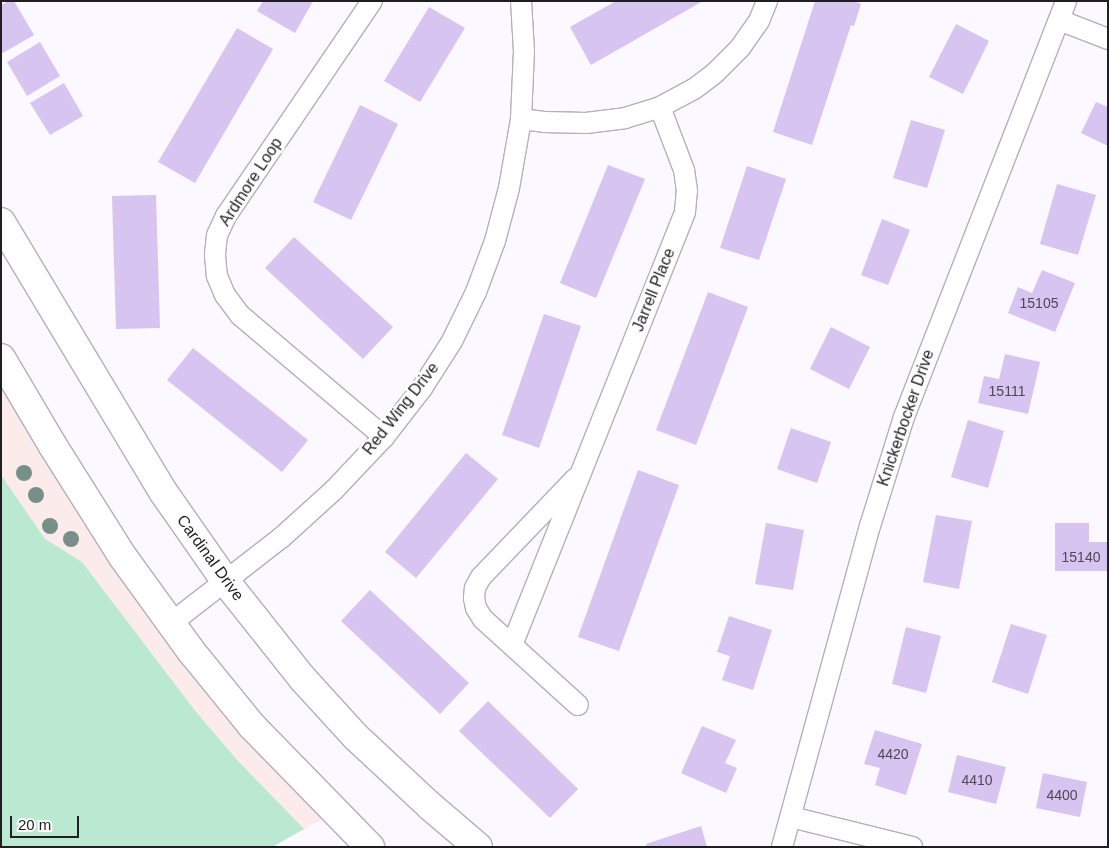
<!DOCTYPE html>
<html>
<head>
<meta charset="utf-8">
<style>
	body { margin:0 }
	#map { position:relative; width:1109px; height:848px; overflow:hidden; background:#fbf8ff; font-family:Arial,sans-serif }
	div>[style] { position:absolute }
	[style*='--x'] { left:calc(var(--x)*1px); top:calc(var(--y)*1px); width:calc(var(--w)*1px); rotate:calc(var(--a)*1deg) }
	.commercial>* { inset:0; background:#fcebeb }
	.green>* { inset:0; background:#bae8d0 }
	.building>* { inset:0; background:#d7c4f1 }
	.roads { filter:drop-shadow(1px 0 #b4b0ba) drop-shadow(-1px 0 #b4b0ba) drop-shadow(0 1px #b4b0ba) drop-shadow(0 -1px #b4b0ba) }
	.minor>* { height:20px; margin:-10px; padding:0 10px; transform-origin:10px; border-radius:10px; background:#fff }
	.secondary>* { height:28px; margin:-14px; padding:0 14px; transform-origin:14px; border-radius:14px; background:#fff }
	.trees>* { width:16px; height:16px; margin:-8px; border-radius:50%; background:#788e88 }
	span { translate:-50% -50%; white-space:nowrap; text-align:center; line-height:1.15; -webkit-text-stroke:5px #fff; paint-order:stroke }
	.number-label { font-size:14px; color:#4d4855 }
	.number-label span { -webkit-text-stroke-width:0 }
	.street-label { font-size:16px; color:#1f1e21 }
	.frame { position:absolute; inset:0; border:2px solid #1f1e21; pointer-events:none }
	.scale { position:absolute; left:10px; top:816px; width:69px; height:22px; box-sizing:border-box; border:2px solid #1f1e21; border-top:0; padding-left:6px; font-size:15px; line-height:18px; white-space:nowrap; color:#1f1e21; -webkit-text-stroke:4px #fff; paint-order:stroke }
</style>
</head>
<body>
<div id="map">
	<div class="commercial">
		<div style="clip-path:polygon(1px 386px,104px 555px,153px 624px,216px 703px,323px 819px,272px 847px,1px 847px)"></div>
	</div>
	<div class="green">
		<div style="clip-path:polygon(1px 475px,45px 539px,82px 562px,196px 712px,238px 761px,304px 829px,272px 847px,1px 847px)"></div>
	</div>
	<div class="building">
		<div style="clip-path:polygon(9px 1px,14px 1px,34px 35px,1px 54px,1px 5px)"></div>
		<div style="clip-path:polygon(263px 1px,313px 1px,295px 33px,257px 11px)"></div>
		<div style="clip-path:polygon(616px 1px,703px 1px,591px 65px,570px 27px)"></div>
		<div style="clip-path:polygon(815px 1px,854px 1px,861px 4px,854px 26px,851px 25px,812px 145px,773px 132px)"></div>
		<div style="clip-path:polygon(429px 7px,465px 28px,420px 102px,384px 81px)"></div>
		<div style="clip-path:polygon(956px 24px,989px 41px,963px 94px,929px 77px)"></div>
		<div style="clip-path:polygon(237px 28px,273px 49px,195px 183px,158px 162px)"></div>
		<div style="clip-path:polygon(40px 42px,60px 76px,27px 96px,7px 62px)"></div>
		<div style="clip-path:polygon(64px 83px,83px 116px,50px 135px,30px 103px)"></div>
		<div style="clip-path:polygon(1096px 102px,1108px 107px,1108px 146px,1081px 133px)"></div>
		<div style="clip-path:polygon(360px 105px,398px 124px,351px 220px,313px 202px)"></div>
		<div style="clip-path:polygon(911px 120px,945px 130px,927px 188px,893px 178px)"></div>
		<div style="clip-path:polygon(608px 165px,645px 179px,596px 298px,560px 283px)"></div>
		<div style="clip-path:polygon(747px 166px,786px 179px,759px 260px,720px 248px)"></div>
		<div style="clip-path:polygon(1057px 184px,1096px 195px,1078px 255px,1040px 244px)"></div>
		<div style="clip-path:polygon(156px 195px,160px 328px,116px 329px,112px 196px)"></div>
		<div style="clip-path:polygon(882px 219px,910px 230px,888px 285px,861px 275px)"></div>
		<div style="clip-path:polygon(294px 237px,393px 327px,363px 359px,265px 268px)"></div>
		<div style="clip-path:polygon(1042px 270px,1075px 283px,1055px 332px,1008px 313px,1018px 287px,1032px 293px)"></div>
		<div style="clip-path:polygon(708px 292px,748px 307px,696px 445px,656px 430px)"></div>
		<div style="clip-path:polygon(544px 314px,581px 326px,539px 448px,502px 435px)"></div>
		<div style="clip-path:polygon(831px 327px,870px 347px,849px 389px,810px 369px)"></div>
		<div style="clip-path:polygon(193px 348px,308px 440px,282px 472px,167px 380px)"></div>
		<div style="clip-path:polygon(1005px 354px,1040px 362px,1028px 414px,978px 403px,984px 376px,999px 379px)"></div>
		<div style="clip-path:polygon(968px 420px,1004px 431px,988px 488px,951px 477px)"></div>
		<div style="clip-path:polygon(791px 428px,831px 442px,817px 483px,777px 469px)"></div>
		<div style="clip-path:polygon(466px 453px,498px 479px,416px 578px,385px 552px)"></div>
		<div style="clip-path:polygon(638px 470px,679px 485px,619px 651px,578px 637px)"></div>
		<div style="clip-path:polygon(936px 515px,972px 521px,959px 589px,923px 582px)"></div>
		<div style="clip-path:polygon(766px 523px,804px 530px,793px 590px,755px 584px)"></div>
		<div style="clip-path:polygon(1055px 523px,1089px 523px,1089px 542px,1108px 542px,1108px 571px,1055px 571px)"></div>
		<div style="clip-path:polygon(370px 590px,469px 683px,440px 714px,341px 621px)"></div>
		<div style="clip-path:polygon(729px 616px,772px 630px,753px 690px,722px 680px,730px 656px,717px 652px)"></div>
		<div style="clip-path:polygon(1011px 624px,1047px 635px,1028px 694px,992px 682px)"></div>
		<div style="clip-path:polygon(906px 627px,941px 636px,926px 693px,892px 684px)"></div>
		<div style="clip-path:polygon(488px 701px,578px 789px,550px 818px,459px 731px)"></div>
		<div style="clip-path:polygon(702px 726px,736px 740px,725px 763px,737px 768px,726px 793px,681px 773px)"></div>
		<div style="clip-path:polygon(875px 730px,922px 744px,906px 795px,875px 785px,880px 768px,864px 764px)"></div>
		<div style="clip-path:polygon(957px 755px,1006px 767px,996px 804px,948px 792px)"></div>
		<div style="clip-path:polygon(1043px 773px,1087px 782px,1080px 817px,1036px 808px)"></div>
		<div style="clip-path:polygon(701px 826px,707px 847px,647px 847px,646px 844px)"></div>
	</div>
	<div class="roads">
		<div class="minor">
			<div style="--x:372;--y:1;--w:260;--a:124.2"></div>
			<div style="--x:226;--y:216;--w:21;--a:115"></div>
			<div style="--x:217;--y:235;--w:20;--a:96"></div>
			<div style="--x:215;--y:255;--w:21;--a:85"></div>
			<div style="--x:217;--y:276;--w:21;--a:67"></div>
			<div style="--x:225;--y:295;--w:25;--a:53"></div>
			<div style="--x:240;--y:315;--w:189;--a:40.3"></div>
			<div style="--x:1059;--y:20;--w:53;--a:21.2"></div>
			<div style="--x:521;--y:119;--w:23;--a:7"></div>
			<div style="--x:544;--y:122;--w:42;--a:1.4"></div>
			<div style="--x:586;--y:123;--w:39;--a:-7"></div>
			<div style="--x:625;--y:118;--w:37;--a:-17"></div>
			<div style="--x:660;--y:107;--w:38;--a:-28"></div>
			<div style="--x:694;--y:89;--w:26;--a:-37"></div>
			<div style="--x:715;--y:73;--w:35;--a:-45"></div>
			<div style="--x:740;--y:48;--w:33;--a:-55"></div>
			<div style="--x:759;--y:21;--w:22;--a:-68"></div>
			<div style="--x:576;--y:478;--w:137;--a:133.8"></div>
			<div style="--x:481;--y:577;--w:13;--a:119"></div>
			<div style="--x:475;--y:588;--w:10;--a:96"></div>
			<div style="--x:474;--y:598;--w:10;--a:79"></div>
			<div style="--x:476;--y:608;--w:13;--a:58"></div>
			<div style="--x:483;--y:619;--w:128;--a:42.2"></div>
			<div style="--x:170;--y:624;--w:140;--a:-37.8"></div>
			<div style="--x:281;--y:538;--w:72;--a:-42.2"></div>
			<div style="--x:334;--y:490;--w:73;--a:-46.7"></div>
			<div style="--x:384;--y:437;--w:62;--a:-52.2"></div>
			<div style="--x:422;--y:388;--w:56;--a:-57.4"></div>
			<div style="--x:452;--y:341;--w:55;--a:-63.9"></div>
			<div style="--x:476;--y:292;--w:54;--a:-69.6"></div>
			<div style="--x:495;--y:241;--w:55;--a:-75.2"></div>
			<div style="--x:509;--y:188;--w:70;--a:-80.1"></div>
			<div style="--x:521;--y:119;--w:68;--a:-87.5"></div>
			<div style="--x:524;--y:51;--w:50;--a:-93.4"></div>
			<div style="--x:512;--y:645;--w:466;--a:-68.2"></div>
			<div style="--x:685;--y:212;--w:21;--a:-85"></div>
			<div style="--x:687;--y:191;--w:21;--a:-98"></div>
			<div style="--x:684;--y:170;--w:67;--a:-110.9"></div>
			<div style="--x:791;--y:817;--w:125;--a:13.9"></div>
			<div style="--x:782;--y:847;--w:333;--a:-74.7"></div>
			<div style="--x:870;--y:526;--w:114;--a:-72.7"></div>
			<div style="--x:904;--y:417;--w:446;--a:-68.7"></div>
		</div>
		<div class="secondary">
			<div style="--x:1;--y:222;--w:316;--a:59"></div>
			<div style="--x:164;--y:493;--w:108;--a:55.1"></div>
			<div style="--x:226;--y:582;--w:124;--a:51.6"></div>
			<div style="--x:303;--y:679;--w:79;--a:47.6"></div>
			<div style="--x:356;--y:737;--w:101;--a:43"></div>
			<div style="--x:430;--y:806;--w:63;--a:40.5"></div>
			<div style="--x:1;--y:358;--w:102;--a:59.4"></div>
			<div style="--x:53;--y:446;--w:131;--a:57.8"></div>
			<div style="--x:123;--y:557;--w:116;--a:54.1"></div>
			<div style="--x:191;--y:651;--w:97;--a:50.9"></div>
			<div style="--x:252;--y:726;--w:169;--a:45.7"></div>
		</div>
	</div>
	<div class="trees">
		<div style="left:24px;top:473px"></div>
		<div style="left:36px;top:495px"></div>
		<div style="left:50px;top:526px"></div>
		<div style="left:71px;top:539px"></div>
	</div>
	<div class="number-label">
		<span style="left:1039px;top:303px">15105</span>
		<span style="left:1007px;top:391px">15111</span>
		<span style="left:1081px;top:557px">15140</span>
		<span style="left:893px;top:754px">4420</span>
		<span style="left:977px;top:780px">4410</span>
		<span style="left:1062px;top:795px">4400</span>
	</div>
	<div class="street-label">
		<span style="left:251px;top:182px;rotate:-57deg">Ardmore Loop</span>
		<span style="left:654px;top:290px;rotate:-68deg">Jarrell Place</span>
		<span style="left:401px;top:409px;rotate:-52deg">Red Wing Drive</span>
		<span style="left:906px;top:418px;rotate:-71deg">Knickerbocker Drive</span>
		<span style="left:210px;top:558px;rotate:54deg">Cardinal Drive</span>
	</div>
	<div class="frame"></div>
	<div class="scale">20 m</div>
</div>
</body>
</html>
